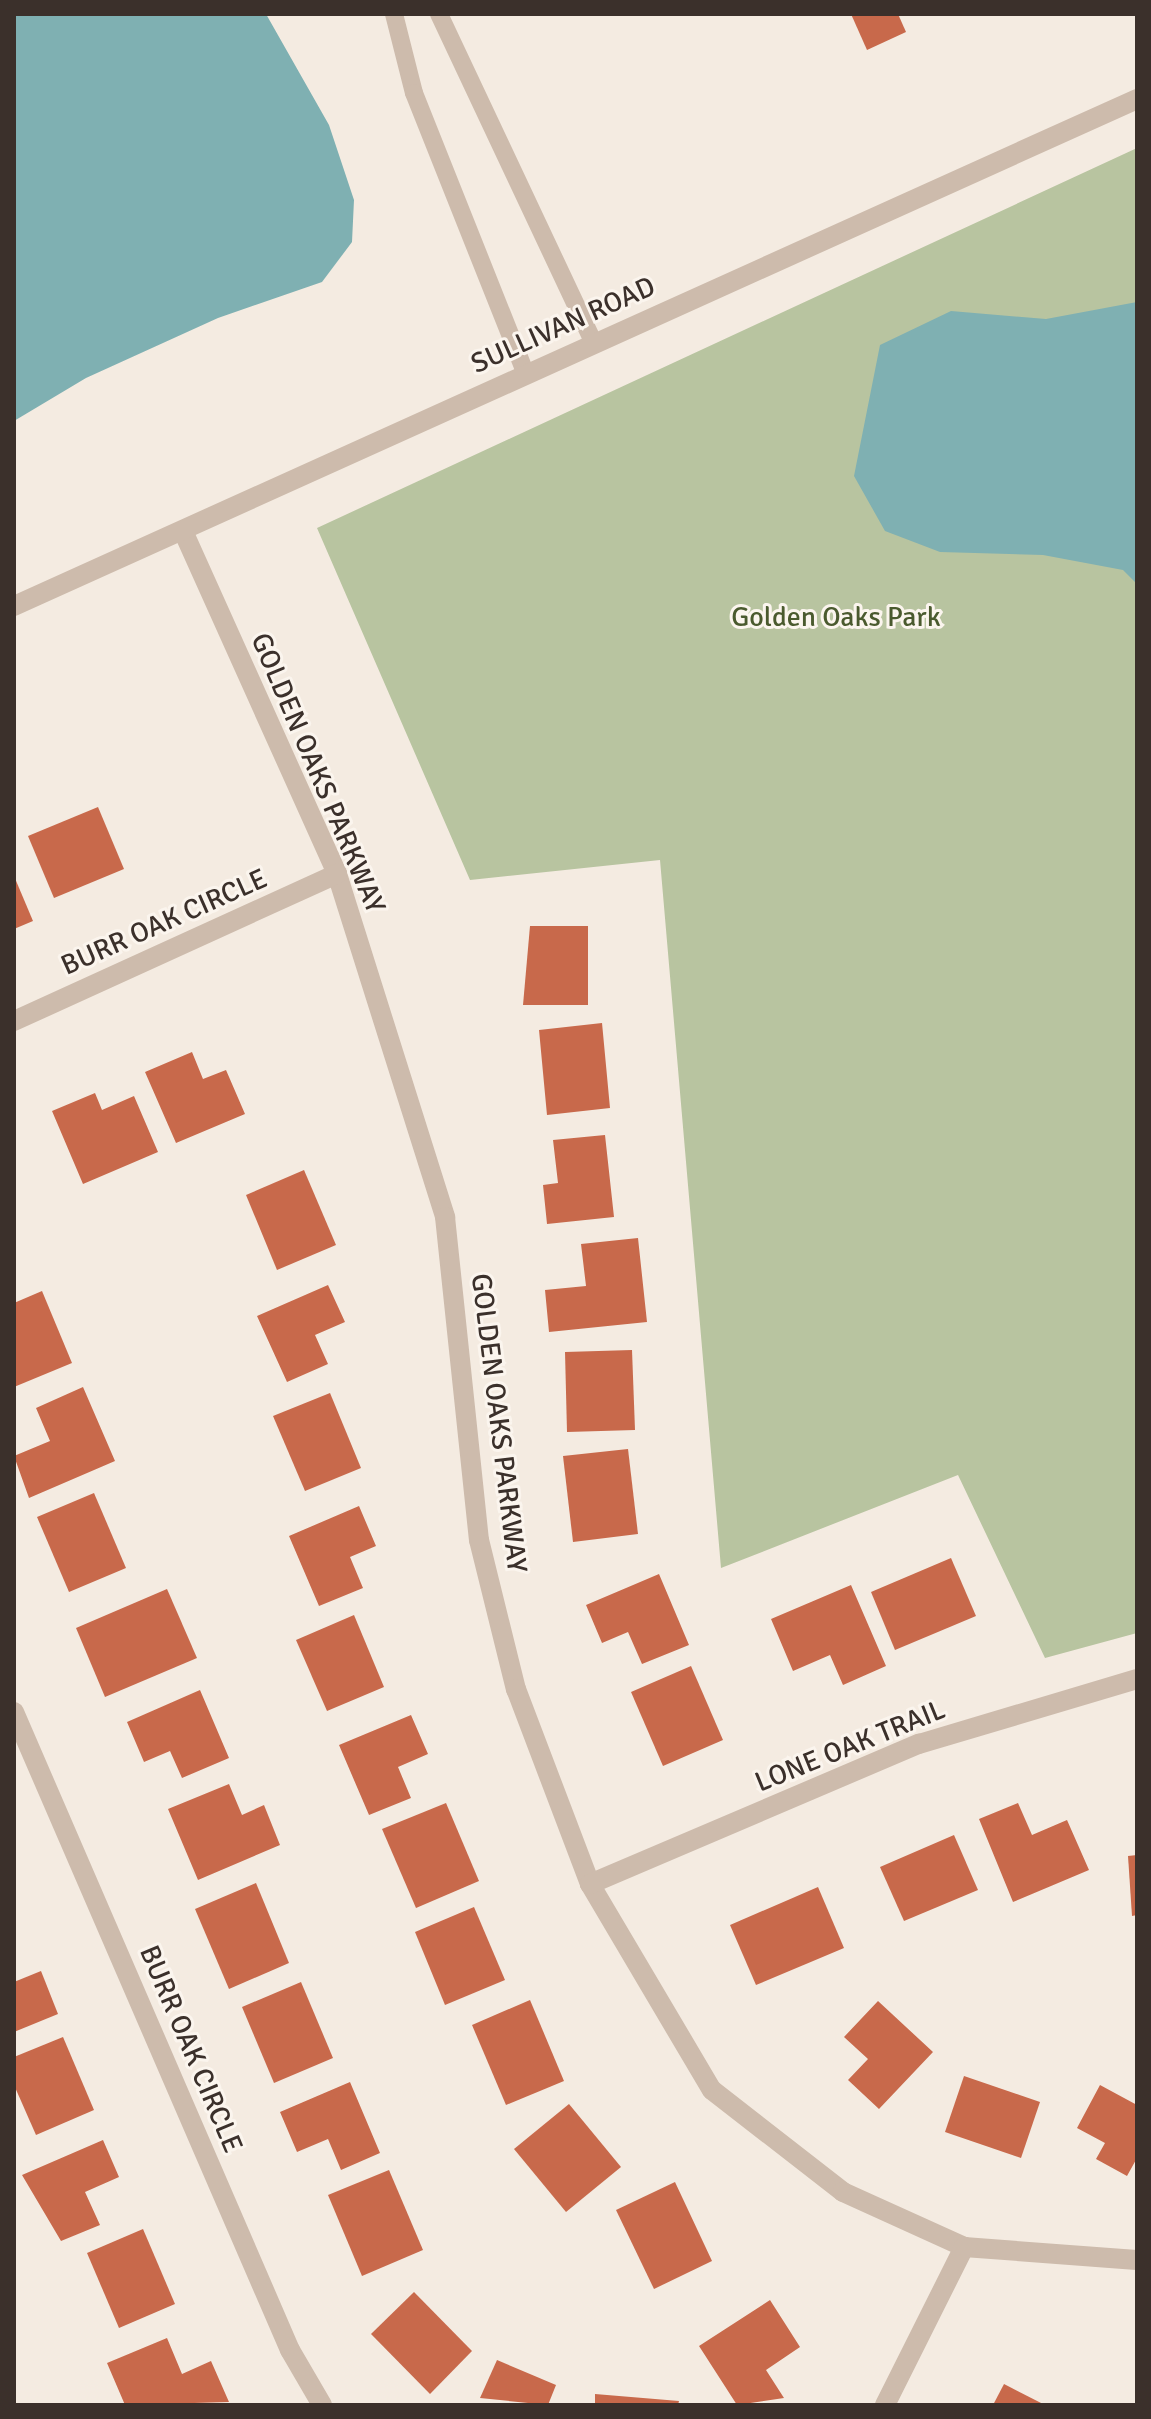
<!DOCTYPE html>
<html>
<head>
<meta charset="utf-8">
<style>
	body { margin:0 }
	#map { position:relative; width:1151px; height:2419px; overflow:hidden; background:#f4ebe1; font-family:Signika,sans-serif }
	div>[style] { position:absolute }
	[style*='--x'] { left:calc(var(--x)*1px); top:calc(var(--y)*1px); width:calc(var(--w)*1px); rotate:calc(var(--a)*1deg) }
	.green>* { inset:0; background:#b8c4a0 }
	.water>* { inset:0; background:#7fb0b2 }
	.building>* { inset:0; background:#c8694b }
	.service>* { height:18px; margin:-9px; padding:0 9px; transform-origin:9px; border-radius:9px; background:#cdbbac }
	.minor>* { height:20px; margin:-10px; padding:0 10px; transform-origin:10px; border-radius:10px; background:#cdbbac }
	.tertiary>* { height:20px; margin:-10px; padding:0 10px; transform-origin:10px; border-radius:10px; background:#cdbbac }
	span { translate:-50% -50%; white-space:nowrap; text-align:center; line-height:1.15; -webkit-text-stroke:6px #fbf5ee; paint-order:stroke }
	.street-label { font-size:28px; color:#3b302b }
	.park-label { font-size:28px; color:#4a5a2e }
	.frame { position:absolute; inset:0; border:16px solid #3b302b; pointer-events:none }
</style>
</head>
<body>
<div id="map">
	<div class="green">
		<div style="clip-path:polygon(1137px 148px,1137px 1633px,1045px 1658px,958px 1475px,721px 1568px,660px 860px,470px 880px,317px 528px)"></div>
	</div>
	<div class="water">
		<div style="clip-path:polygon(14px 14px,266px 14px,329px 125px,354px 200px,352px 242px,322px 282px,218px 318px,86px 378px,14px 421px)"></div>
		<div style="clip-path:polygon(1137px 302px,1137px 584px,1123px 570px,1043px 555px,940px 552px,885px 531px,854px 476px,880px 345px,951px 311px,1046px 319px)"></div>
	</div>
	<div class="building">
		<div style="clip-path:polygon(851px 14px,898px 14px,906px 32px,867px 50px)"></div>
		<div style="clip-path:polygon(98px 807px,124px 869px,54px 898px,28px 836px)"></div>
		<div style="clip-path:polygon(14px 876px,33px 921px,14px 929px)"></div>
		<div style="clip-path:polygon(530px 926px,588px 926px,588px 1005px,523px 1005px)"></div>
		<div style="clip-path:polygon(602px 1023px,610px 1108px,547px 1115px,539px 1030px)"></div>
		<div style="clip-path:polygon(192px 1052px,203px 1079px,226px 1070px,245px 1114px,176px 1143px,145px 1072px)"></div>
		<div style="clip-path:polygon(95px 1093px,102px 1110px,134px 1096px,158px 1152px,83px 1184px,52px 1111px)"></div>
		<div style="clip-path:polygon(605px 1135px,614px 1217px,547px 1224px,543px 1185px,558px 1183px,553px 1140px)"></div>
		<div style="clip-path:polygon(304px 1170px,336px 1245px,277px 1270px,246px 1195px)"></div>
		<div style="clip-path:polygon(638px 1238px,647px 1322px,549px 1332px,545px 1290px,586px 1286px,581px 1244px)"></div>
		<div style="clip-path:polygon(328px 1285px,345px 1322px,315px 1335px,328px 1364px,287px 1382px,257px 1316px)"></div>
		<div style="clip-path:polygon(42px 1291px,72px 1363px,14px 1387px,14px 1303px)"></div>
		<div style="clip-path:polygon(632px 1350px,635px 1430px,567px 1432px,565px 1352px)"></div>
		<div style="clip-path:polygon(83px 1387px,115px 1461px,29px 1498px,14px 1456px,50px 1441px,36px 1408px)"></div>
		<div style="clip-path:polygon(330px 1393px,361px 1468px,305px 1491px,273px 1416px)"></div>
		<div style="clip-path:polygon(628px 1449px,638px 1534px,573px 1542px,563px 1456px)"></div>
		<div style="clip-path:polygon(94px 1493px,126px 1568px,69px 1592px,37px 1517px)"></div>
		<div style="clip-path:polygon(359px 1506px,376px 1546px,350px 1557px,363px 1588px,319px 1606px,289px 1536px)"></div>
		<div style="clip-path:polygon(951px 1558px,976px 1616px,895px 1650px,871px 1592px)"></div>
		<div style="clip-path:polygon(659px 1574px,689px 1645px,642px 1664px,628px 1632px,602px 1643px,586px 1605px)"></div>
		<div style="clip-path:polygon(851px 1585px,886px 1666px,843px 1685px,830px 1655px,793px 1671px,771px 1619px)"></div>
		<div style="clip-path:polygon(167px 1589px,197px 1658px,105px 1697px,76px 1628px)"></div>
		<div style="clip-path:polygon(354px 1615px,384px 1687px,327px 1711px,296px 1640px)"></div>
		<div style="clip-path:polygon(691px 1666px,723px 1740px,663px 1766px,631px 1692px)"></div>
		<div style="clip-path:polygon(200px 1690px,229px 1758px,182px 1778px,170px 1751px,144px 1762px,127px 1722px)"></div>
		<div style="clip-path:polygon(411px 1715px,428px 1754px,398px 1767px,411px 1798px,369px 1815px,339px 1745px)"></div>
		<div style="clip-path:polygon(229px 1784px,242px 1815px,264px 1805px,280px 1845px,198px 1880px,168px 1809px)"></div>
		<div style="clip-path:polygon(446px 1803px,479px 1881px,416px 1908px,382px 1829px)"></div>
		<div style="clip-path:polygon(1018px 1803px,1032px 1835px,1067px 1820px,1089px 1870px,1013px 1902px,979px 1819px)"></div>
		<div style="clip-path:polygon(954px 1835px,978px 1890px,904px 1921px,880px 1867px)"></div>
		<div style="clip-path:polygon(1137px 1855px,1137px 1915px,1132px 1916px,1128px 1856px)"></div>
		<div style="clip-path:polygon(256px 1883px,289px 1963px,229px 1989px,195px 1909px)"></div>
		<div style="clip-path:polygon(818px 1887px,844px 1948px,756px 1985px,730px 1925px)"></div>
		<div style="clip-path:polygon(474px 1907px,505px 1980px,445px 2005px,415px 1932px)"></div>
		<div style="clip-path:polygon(41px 1971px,58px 2014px,14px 2032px,14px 1982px)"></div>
		<div style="clip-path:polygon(301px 1982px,333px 2058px,274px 2083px,242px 2007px)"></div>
		<div style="clip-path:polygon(530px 2000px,564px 2081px,506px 2105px,472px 2025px)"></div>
		<div style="clip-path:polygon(878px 2001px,933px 2052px,879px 2109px,848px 2080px,868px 2059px,844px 2037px)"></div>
		<div style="clip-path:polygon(63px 2037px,94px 2110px,36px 2135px,14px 2085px,14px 2057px)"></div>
		<div style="clip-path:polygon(964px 2076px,1040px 2102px,1021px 2158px,945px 2132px)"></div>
		<div style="clip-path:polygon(350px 2082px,380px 2153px,341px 2170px,328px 2139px,297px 2152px,280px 2112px)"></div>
		<div style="clip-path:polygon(1100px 2085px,1137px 2105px,1137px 2158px,1127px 2176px,1096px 2159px,1105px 2143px,1077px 2128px)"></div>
		<div style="clip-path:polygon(569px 2104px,621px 2167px,566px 2212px,514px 2149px)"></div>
		<div style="clip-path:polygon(103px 2140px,119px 2177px,85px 2192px,100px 2225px,61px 2241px,22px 2175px)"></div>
		<div style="clip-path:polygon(389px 2170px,423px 2250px,362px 2276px,328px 2195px)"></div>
		<div style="clip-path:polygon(675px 2182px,712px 2261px,654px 2289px,616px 2210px)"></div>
		<div style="clip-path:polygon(143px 2229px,175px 2304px,119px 2328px,87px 2253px)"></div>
		<div style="clip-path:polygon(414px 2292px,472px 2351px,430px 2394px,371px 2334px)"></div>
		<div style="clip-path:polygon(770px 2300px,800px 2347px,766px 2370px,784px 2398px,737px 2405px,699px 2346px)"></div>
		<div style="clip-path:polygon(167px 2338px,182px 2374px,211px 2361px,229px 2402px,125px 2405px,107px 2363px)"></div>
		<div style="clip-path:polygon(497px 2360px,556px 2385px,548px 2405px,480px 2398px)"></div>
		<div style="clip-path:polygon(1004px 2384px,1045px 2405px,993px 2405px)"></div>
		<div style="clip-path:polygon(595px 2394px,679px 2401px,678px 2405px,595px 2405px)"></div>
	</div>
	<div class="service">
		<div style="--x:394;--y:14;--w:81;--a:75.8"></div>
		<div style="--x:414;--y:93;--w:300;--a:68.3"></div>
		<div style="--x:439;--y:14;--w:362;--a:64.8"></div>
	</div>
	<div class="minor">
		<div style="--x:183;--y:531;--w:376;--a:65.8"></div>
		<div style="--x:337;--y:874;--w:360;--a:72.5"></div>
		<div style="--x:445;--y:1217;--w:325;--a:84"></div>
		<div style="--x:479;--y:1540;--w:154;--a:76.1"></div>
		<div style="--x:516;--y:1689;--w:209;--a:69.2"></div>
		<div style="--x:590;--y:1884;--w:239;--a:59.4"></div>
		<div style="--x:712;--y:2090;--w:166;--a:37.9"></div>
		<div style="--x:843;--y:2192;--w:133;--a:24.4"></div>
		<div style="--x:964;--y:2247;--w:173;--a:4.3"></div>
		<div style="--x:14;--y:1021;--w:355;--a:-24.5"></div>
		<div style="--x:14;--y:1712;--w:695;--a:66.61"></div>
		<div style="--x:290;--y:2350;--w:64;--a:59.8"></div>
		<div style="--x:590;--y:1884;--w:358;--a:-23.1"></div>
		<div style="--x:919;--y:1744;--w:227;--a:-16.6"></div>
		<div style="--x:885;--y:2405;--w:177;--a:-63.4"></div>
	</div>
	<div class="tertiary">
		<div style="--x:14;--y:606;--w:1232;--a:-24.3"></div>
	</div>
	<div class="street-label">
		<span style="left:563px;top:325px;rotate:-24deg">SULLIVAN ROAD</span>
		<span style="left:318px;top:773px;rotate:67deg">GOLDEN OAKS PARKWAY</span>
		<span style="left:164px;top:922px;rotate:-24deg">BURR OAK CIRCLE</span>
		<span style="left:499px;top:1423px;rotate:83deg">GOLDEN OAKS PARKWAY</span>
		<span style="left:850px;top:1746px;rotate:-22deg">LONE OAK TRAIL</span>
		<span style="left:191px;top:2049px;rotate:67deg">BURR OAK CIRCLE</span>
	</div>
	<div class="park-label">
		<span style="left:836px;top:617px">Golden Oaks Park</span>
	</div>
	<div class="frame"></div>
</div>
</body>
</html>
